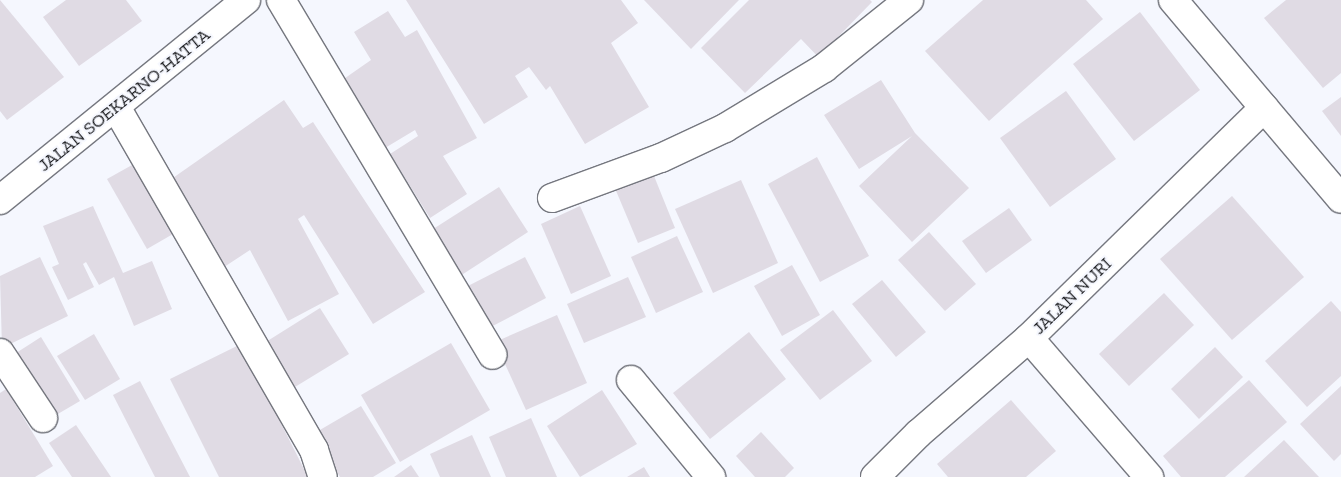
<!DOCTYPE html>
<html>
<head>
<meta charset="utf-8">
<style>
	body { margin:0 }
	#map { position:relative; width:1341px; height:477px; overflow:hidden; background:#f5f7fe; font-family:"Zilla Slab",serif }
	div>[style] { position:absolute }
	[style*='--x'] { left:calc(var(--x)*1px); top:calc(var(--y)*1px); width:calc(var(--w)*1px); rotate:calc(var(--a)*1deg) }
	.building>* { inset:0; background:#e0dbe4 }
	.roads { filter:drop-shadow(1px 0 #75777f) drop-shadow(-1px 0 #75777f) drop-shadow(0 1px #75777f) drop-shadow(0 -1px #75777f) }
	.minor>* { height:28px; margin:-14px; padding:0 14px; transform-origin:14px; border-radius:14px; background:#fff }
	.secondary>* { height:28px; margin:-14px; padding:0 14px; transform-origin:14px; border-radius:14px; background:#fff }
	span { translate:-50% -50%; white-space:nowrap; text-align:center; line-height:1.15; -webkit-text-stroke:4px #f5f7fe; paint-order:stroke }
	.street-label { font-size:18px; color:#1b1c1f }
</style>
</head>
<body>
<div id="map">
	<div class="building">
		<div style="clip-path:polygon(0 0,64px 77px,7px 120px,0 111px)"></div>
		<div style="clip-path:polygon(66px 0,126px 0,142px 21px,79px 66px,43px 17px)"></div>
		<div style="clip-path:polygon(406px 0,621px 0,638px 23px,611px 43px,649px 107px,585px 144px,550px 86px,546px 90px,529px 67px,515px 76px,528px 97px,484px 124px)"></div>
		<div style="clip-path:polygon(644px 0,739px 0,691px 49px)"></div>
		<div style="clip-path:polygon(749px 0,870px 0,872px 2px,837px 38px,843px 43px,824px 63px,801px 39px,745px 93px,701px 48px)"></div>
		<div style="clip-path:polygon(983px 0,1086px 0,1103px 19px,989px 121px,925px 51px)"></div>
		<div style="clip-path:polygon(1286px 0,1341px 0,1341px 73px,1323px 88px,1264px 18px)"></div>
		<div style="clip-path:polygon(388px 11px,405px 37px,417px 30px,477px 138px,443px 156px,467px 194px,430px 218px,390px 154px,418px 136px,415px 130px,380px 151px,338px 83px,371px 60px,354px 32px)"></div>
		<div style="clip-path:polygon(1140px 12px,1200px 90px,1134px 141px,1073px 64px)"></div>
		<div style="clip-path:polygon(881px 80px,915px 133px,969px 188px,912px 242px,859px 186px,912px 136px,859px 169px,824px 115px)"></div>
		<div style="clip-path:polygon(1066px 91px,1116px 159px,1050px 207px,1000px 138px)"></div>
		<div style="clip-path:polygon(1341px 97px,1341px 136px,1322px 111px)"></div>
		<div style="clip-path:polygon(284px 100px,303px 128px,313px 122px,425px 292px,373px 324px,304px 215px,298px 219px,339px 294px,288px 321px,250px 250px,218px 271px,170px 180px)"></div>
		<div style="clip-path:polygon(817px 157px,869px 256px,820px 282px,768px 184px)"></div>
		<div style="clip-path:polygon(141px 160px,180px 230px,147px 249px,107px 179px)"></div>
		<div style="clip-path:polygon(652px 171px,675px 228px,638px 243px,614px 186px)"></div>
		<div style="clip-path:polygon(741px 180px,778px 263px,713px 293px,675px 209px)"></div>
		<div style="clip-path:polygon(499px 187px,528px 232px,460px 276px,430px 231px)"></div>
		<div style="clip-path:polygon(1232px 196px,1304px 277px,1232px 340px,1160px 259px)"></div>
		<div style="clip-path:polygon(93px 206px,123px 273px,152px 261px,172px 309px,134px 326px,114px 277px,99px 285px,86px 262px,83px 264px,94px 287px,68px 300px,52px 267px,59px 264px,43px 226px)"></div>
		<div style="clip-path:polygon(580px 206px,611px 276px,571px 294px,541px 224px)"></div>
		<div style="clip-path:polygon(1009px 208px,1032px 240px,986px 273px,962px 241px)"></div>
		<div style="clip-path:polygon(929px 232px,976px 284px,945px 311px,898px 260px)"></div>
		<div style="clip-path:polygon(677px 236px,703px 292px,656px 313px,631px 257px)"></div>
		<div style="clip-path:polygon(40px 257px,68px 316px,2px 348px,0 276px)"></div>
		<div style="clip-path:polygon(525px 257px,546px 298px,485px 330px,464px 288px)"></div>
		<div style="clip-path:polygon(792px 265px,820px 315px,782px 336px,754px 286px)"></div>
		<div style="clip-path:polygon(628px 277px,646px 317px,584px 343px,567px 304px)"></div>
		<div style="clip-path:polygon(882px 280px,926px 332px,896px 357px,852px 304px)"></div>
		<div style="clip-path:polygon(1164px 293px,1194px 325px,1129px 386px,1099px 354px)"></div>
		<div style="clip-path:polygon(1331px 301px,1341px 312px,1341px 376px,1307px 407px,1265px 361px)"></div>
		<div style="clip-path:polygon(320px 308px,349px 354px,290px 390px,261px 345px)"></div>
		<div style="clip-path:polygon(833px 310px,872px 361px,820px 400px,780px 350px)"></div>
		<div style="clip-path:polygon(557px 315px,587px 383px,526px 410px,495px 342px)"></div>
		<div style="clip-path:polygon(749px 332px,786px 379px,710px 439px,673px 393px)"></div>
		<div style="clip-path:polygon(94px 334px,120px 379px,85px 400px,57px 356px)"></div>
		<div style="clip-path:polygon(41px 337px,80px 401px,51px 418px,13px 355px)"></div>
		<div style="clip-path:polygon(451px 343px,490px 410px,400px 462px,361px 395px)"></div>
		<div style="clip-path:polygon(241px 344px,308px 477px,219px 477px,170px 379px)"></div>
		<div style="clip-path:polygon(1215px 347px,1243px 377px,1199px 419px,1171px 389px)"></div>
		<div style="clip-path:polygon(1249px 380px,1287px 422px,1225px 477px,1181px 477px,1163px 456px)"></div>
		<div style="clip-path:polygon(140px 381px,190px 477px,155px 477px,113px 395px)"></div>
		<div style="clip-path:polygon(1341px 386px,1341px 454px,1334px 461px,1300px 424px)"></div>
		<div style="clip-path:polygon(6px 389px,53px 466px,35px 477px,0 477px,0 393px)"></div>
		<div style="clip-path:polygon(602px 390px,637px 444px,580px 477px,547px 426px)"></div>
		<div style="clip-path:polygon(1011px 400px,1056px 451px,1026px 477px,948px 477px,937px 464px)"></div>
		<div style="clip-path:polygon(361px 406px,396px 463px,373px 477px,340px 477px,313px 434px)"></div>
		<div style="clip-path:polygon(531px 418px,557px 477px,506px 477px,489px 437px)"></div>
		<div style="clip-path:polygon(76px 425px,111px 477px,72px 477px,49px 443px)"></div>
		<div style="clip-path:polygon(761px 432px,794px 468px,785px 477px,755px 477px,736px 456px)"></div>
		<div style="clip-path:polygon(472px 435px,491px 477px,440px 477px,430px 454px)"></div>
		<div style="clip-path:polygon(1284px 440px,1319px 477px,1244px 477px)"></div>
		<div style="clip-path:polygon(411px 465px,419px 477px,394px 477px)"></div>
		<div style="clip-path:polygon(644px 467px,650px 477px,627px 477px)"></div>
	</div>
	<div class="roads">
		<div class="minor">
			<div style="--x:281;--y:0;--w:413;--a:59.2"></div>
			<div style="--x:1173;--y:0;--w:260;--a:49.8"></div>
			<div style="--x:116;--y:107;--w:396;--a:60"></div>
			<div style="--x:314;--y:450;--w:28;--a:72"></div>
			<div style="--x:552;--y:198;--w:116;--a:-20.2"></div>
			<div style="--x:661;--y:158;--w:71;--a:-25.1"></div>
			<div style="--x:725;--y:128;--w:116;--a:-31.2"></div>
			<div style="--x:824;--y:68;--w:109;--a:-38.7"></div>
			<div style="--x:1029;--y:338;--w:184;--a:49.2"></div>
			<div style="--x:0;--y:353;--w:78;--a:56.5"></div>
			<div style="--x:631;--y:380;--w:126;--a:50.5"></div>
			<div style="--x:875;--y:477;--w:61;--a:-45"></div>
			<div style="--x:918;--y:434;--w:147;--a:-40.9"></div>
			<div style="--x:1029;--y:338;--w:329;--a:-44.4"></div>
		</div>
		<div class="secondary">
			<div style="--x:0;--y:200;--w:317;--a:-39.1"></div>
		</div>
	</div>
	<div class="street-label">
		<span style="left:124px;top:100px;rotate:-39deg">JALAN SOEKARNO-HATTA</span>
		<span style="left:1072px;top:296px;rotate:-44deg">JALAN NURI</span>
	</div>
</div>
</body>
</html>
